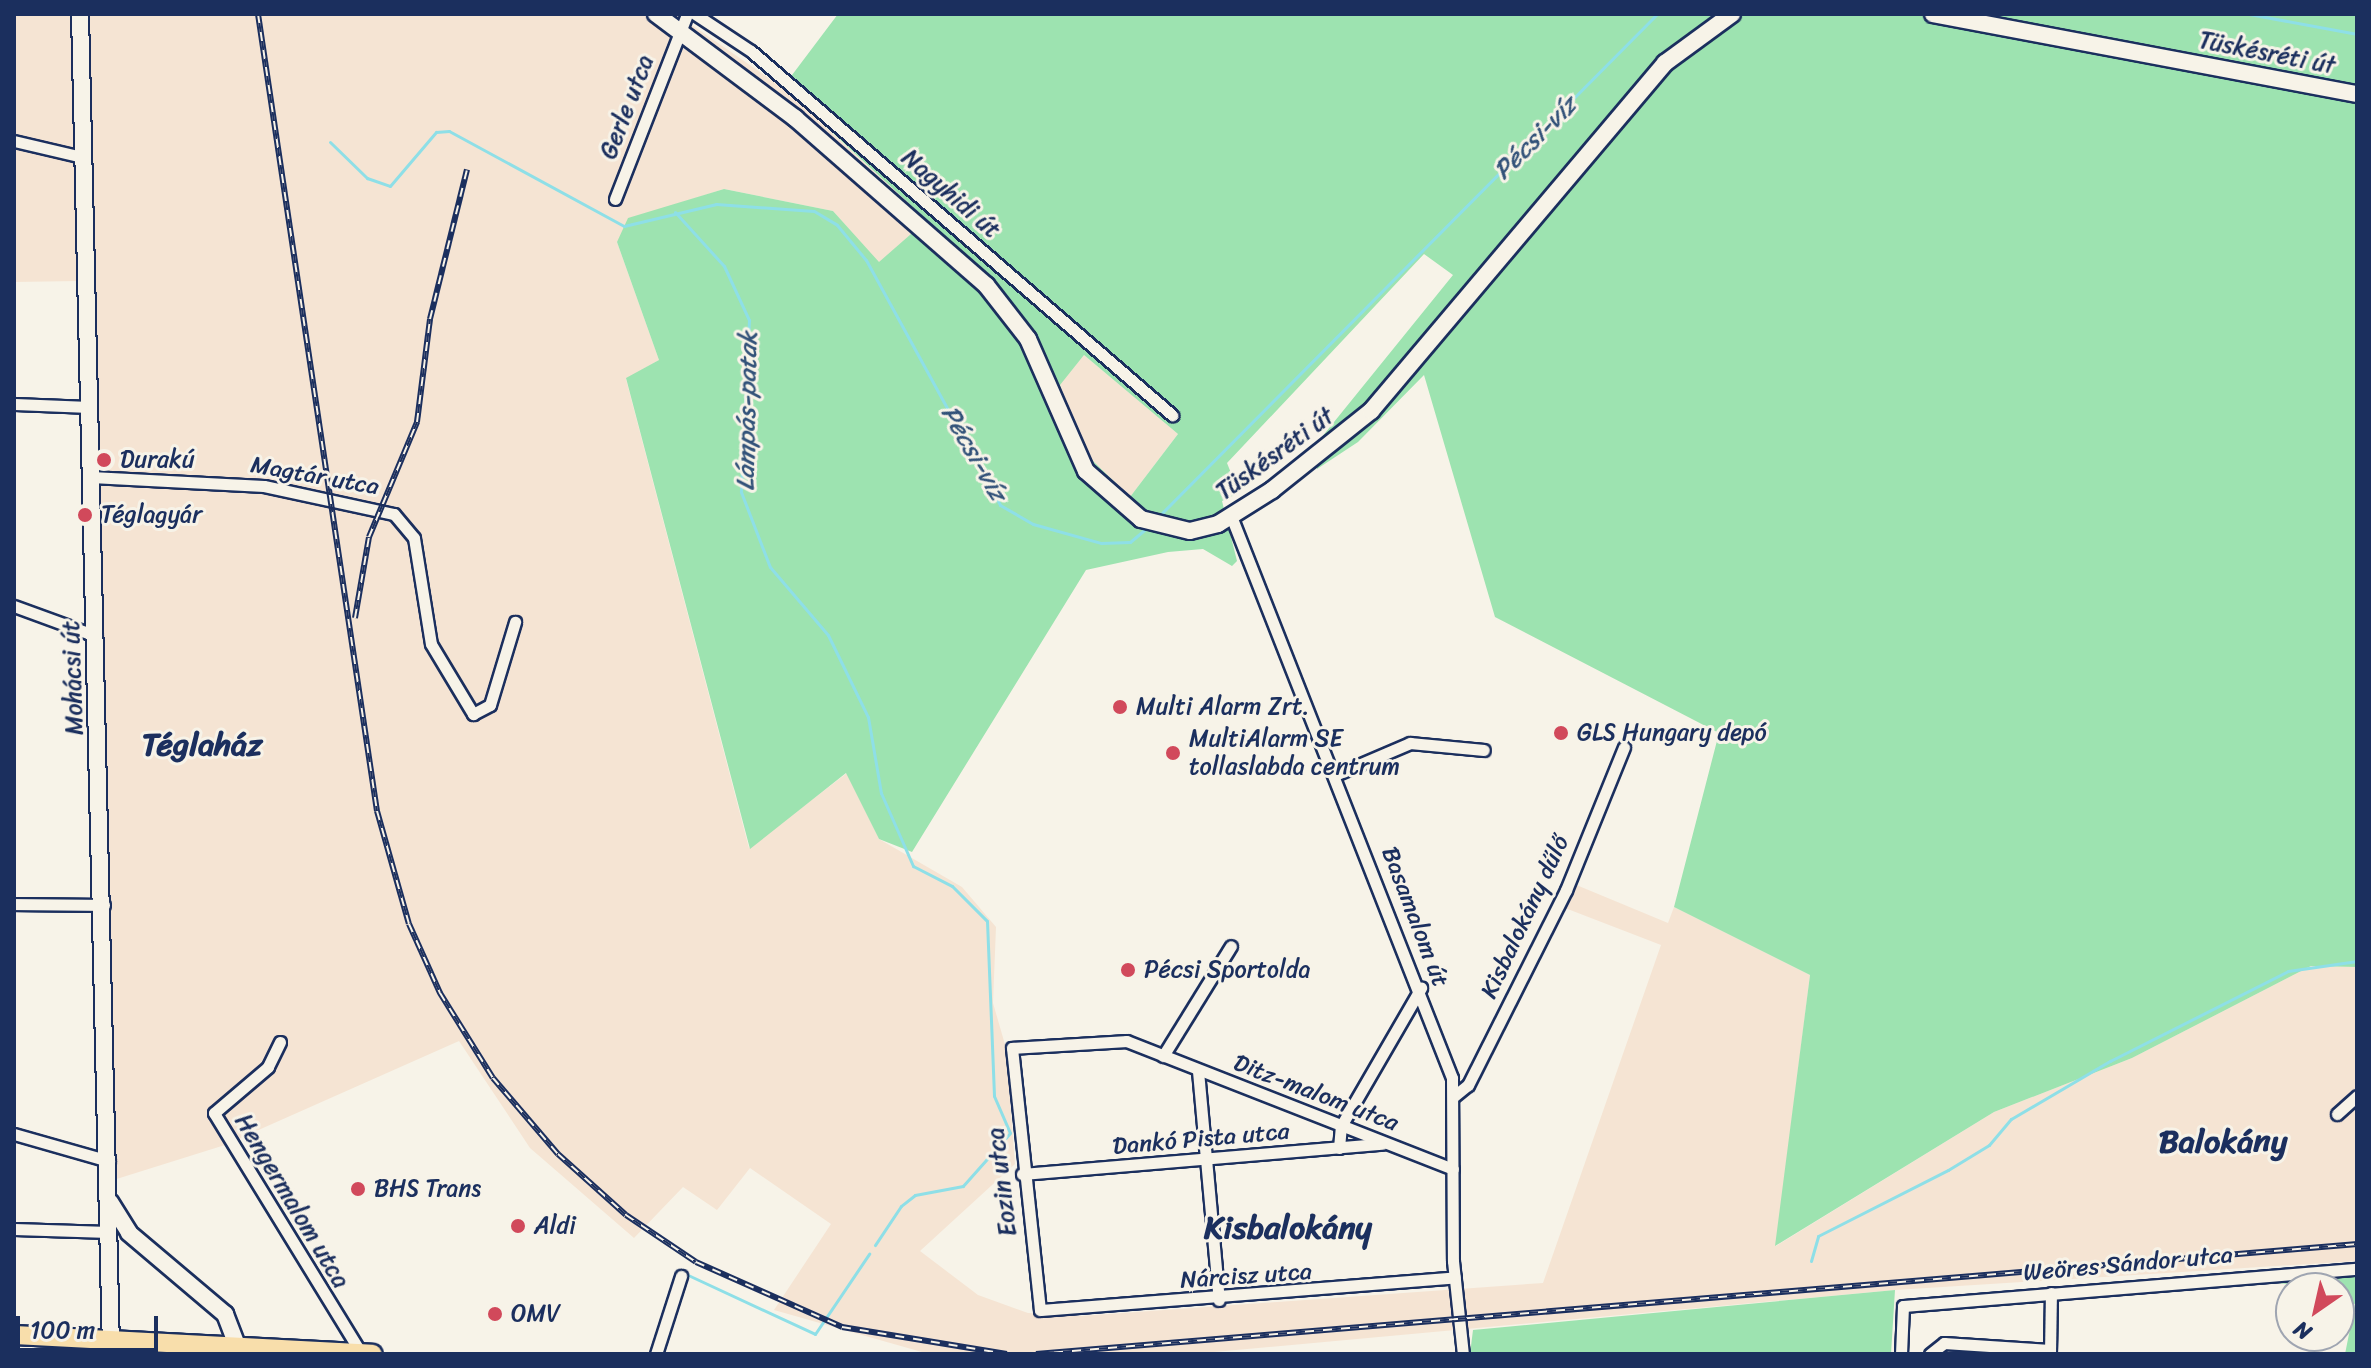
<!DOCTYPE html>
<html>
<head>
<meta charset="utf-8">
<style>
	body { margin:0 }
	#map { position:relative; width:2371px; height:1368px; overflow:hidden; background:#f7f3e8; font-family:Sriracha,sans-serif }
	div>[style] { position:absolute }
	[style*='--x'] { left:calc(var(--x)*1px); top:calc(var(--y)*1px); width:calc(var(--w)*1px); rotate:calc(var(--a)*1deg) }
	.built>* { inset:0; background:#f5e4d3 }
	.green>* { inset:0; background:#9de3b0 }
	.stream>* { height:3px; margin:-1.5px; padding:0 1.5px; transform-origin:1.5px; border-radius:1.5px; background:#8edfe7 }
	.roads { filter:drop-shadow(2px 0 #1b2f5e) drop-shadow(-2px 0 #1b2f5e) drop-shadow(0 2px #1b2f5e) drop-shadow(0 -2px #1b2f5e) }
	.street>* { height:11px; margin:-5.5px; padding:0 5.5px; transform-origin:5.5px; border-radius:5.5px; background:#f7f3e8 }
	.secondary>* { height:16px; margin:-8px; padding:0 8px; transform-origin:8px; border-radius:8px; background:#f7f3e8 }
	.primary>* { height:18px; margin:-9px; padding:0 9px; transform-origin:9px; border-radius:9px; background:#f8deab }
	.rail>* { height:6px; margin-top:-3px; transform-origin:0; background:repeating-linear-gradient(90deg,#f7f3e8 0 9px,#1b2f5e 0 18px); box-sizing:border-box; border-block:2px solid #1b2f5e }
	.dots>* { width:22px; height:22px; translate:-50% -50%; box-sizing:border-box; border:4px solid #f7f3e8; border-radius:50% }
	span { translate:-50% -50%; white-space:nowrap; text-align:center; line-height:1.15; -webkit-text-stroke:6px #f7f3e8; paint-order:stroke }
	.street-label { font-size:24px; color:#1b2f5e }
	.poi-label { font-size:24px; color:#1b2f5e }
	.left { translate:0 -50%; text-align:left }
	.water-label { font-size:26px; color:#325279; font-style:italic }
	.district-label { font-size:32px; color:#1b2f5e; font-weight:700 }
	.frame { position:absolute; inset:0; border:16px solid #1b2f5e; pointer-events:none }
	.north { position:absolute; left:2275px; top:1272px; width:80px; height:80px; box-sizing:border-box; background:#f7f3e8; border:2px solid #9fa5b1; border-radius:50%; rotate:214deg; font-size:22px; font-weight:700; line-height:32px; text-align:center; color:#1b2f5e }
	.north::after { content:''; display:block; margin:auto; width:28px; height:36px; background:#d1495b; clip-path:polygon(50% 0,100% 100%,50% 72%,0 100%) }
	.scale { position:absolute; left:16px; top:1316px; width:142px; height:36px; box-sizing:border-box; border:4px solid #1b2f5e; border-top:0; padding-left:10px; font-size:24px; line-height:28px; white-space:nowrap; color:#1b2f5e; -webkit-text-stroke:6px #f7f3e8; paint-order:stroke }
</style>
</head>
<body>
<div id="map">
	<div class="built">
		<div style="clip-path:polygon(14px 14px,676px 14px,783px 88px,927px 220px,879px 263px,833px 211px,724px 189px,683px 202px,617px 242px,659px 360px,626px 379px,749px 848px,847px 773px,879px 839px,962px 887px,996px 927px,993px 1003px,1006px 1048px,1015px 1164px,920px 1251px,978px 1295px,1028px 1313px,1081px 1316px,1543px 1283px,1661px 945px,1565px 908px,1574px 884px,1668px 923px,1674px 907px,1810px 975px,1776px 1246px,1994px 1112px,2132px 1058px,2311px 966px,2357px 967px,2357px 1261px,1895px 1290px,1192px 1354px,929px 1354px,774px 1310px,831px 1224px,750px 1168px,717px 1210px,683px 1187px,634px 1238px,530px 1148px,459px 1041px,225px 1145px,107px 1182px,79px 281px,14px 282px)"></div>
		<div style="clip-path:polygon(1084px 355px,1178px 434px,1130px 497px,1092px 460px,1070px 417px,1060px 384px)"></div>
	</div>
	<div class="green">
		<div style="clip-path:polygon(evenodd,838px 14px,2357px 14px,2357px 967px,2311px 966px,2132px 1058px,1994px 1112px,1775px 1246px,1810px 975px,1674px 907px,1719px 733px,1495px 617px,1424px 375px,1358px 442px,1317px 469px,1317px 443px,1453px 275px,1424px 254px,1227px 463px,1239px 493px,1222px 501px,1237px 561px,1232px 566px,1203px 549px,1168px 552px,1086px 570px,912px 852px,879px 839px,846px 773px,750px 849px,626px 378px,659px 360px,617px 242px,628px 218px,724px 189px,833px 211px,879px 262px,927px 220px,783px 87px,838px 14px,1084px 355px,1178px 434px,1130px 497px,1092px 460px,1070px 417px,1060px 385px,1084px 355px)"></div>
		<div style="clip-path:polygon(2357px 1276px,2357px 1354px,2345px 1354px,2355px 1304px,2339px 1300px,2339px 1288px,2252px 1281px)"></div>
		<div style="clip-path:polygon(1895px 1290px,1891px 1354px,1470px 1354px,1473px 1330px)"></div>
	</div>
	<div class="stream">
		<div style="--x:2249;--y:14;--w:110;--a:10.5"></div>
		<div style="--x:330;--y:142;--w:52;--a:44.2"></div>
		<div style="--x:367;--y:178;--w:24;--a:19"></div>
		<div style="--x:390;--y:186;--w:71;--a:-49.6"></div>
		<div style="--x:436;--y:132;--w:13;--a:-4"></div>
		<div style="--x:449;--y:131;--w:199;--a:28.5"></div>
		<div style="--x:624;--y:226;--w:95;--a:-13.4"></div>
		<div style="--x:716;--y:204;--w:98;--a:4.1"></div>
		<div style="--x:814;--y:211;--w:27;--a:31"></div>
		<div style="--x:837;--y:225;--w:45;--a:50.4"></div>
		<div style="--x:866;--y:260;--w:279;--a:61.3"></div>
		<div style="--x:1000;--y:505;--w:38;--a:30"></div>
		<div style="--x:1033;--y:524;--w:71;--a:15.6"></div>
		<div style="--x:1101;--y:543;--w:29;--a:-2"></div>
		<div style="--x:1130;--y:542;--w:25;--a:-40"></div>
		<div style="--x:675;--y:212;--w:73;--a:47.8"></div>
		<div style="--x:724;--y:266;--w:60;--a:65.2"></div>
		<div style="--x:749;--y:320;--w:172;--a:92.7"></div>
		<div style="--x:741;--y:492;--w:80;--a:68.9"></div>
		<div style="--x:770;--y:567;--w:89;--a:49.5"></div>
		<div style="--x:828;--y:635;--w:91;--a:64"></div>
		<div style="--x:868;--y:717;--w:77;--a:80.3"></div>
		<div style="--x:881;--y:793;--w:80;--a:66.3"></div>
		<div style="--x:913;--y:866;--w:44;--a:27.1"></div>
		<div style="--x:952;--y:886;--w:49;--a:45"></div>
		<div style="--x:987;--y:921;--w:175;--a:87.7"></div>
		<div style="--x:994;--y:1096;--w:40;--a:66.6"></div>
		<div style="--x:1010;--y:1133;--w:71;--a:131.6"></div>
		<div style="--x:963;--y:1186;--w:49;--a:169.4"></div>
		<div style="--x:915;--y:1195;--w:18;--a:142"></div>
		<div style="--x:901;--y:1206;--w:47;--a:123.7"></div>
		<div style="--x:1157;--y:518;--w:710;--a:-45.23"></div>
		<div style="--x:1811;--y:1261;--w:26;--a:-74"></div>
		<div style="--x:1818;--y:1236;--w:146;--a:-26.9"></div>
		<div style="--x:1948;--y:1170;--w:48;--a:-31.4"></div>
		<div style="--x:1989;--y:1145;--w:34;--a:-50"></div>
		<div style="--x:2011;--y:1119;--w:115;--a:-30.4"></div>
		<div style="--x:2110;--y:1061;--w:199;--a:-26.8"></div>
		<div style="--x:2288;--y:971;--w:70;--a:-8.2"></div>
		<div style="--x:688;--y:1275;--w:140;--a:24.9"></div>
		<div style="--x:815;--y:1334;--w:97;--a:-56"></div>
	</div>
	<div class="roads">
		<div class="street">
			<div style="--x:695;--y:14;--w:67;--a:33.5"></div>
			<div style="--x:751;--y:51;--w:557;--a:40.85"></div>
			<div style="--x:14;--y:141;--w:70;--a:13.2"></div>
			<div style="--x:615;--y:199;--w:199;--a:-68.7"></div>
			<div style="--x:14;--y:404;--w:76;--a:2.3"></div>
			<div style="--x:91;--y:477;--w:173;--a:3"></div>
			<div style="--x:264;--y:486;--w:133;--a:12.2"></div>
			<div style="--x:394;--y:514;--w:31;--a:50"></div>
			<div style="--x:414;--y:538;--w:107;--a:80.9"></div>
			<div style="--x:431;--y:644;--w:82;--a:59"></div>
			<div style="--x:473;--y:714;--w:19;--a:-28"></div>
			<div style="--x:490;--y:705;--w:87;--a:-73.2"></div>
			<div style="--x:1231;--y:516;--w:604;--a:68.53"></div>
			<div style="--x:1452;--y:1078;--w:183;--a:89.7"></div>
			<div style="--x:1453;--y:1261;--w:94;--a:83.9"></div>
			<div style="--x:14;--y:606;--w:87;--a:20.1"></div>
			<div style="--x:1335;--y:775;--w:82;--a:-23.1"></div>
			<div style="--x:1410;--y:743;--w:74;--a:5.4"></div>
			<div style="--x:14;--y:904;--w:90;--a:0.6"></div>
			<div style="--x:280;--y:1042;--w:28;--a:116"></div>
			<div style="--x:268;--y:1067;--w:71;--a:139.6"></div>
			<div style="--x:214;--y:1113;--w:281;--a:58.5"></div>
			<div style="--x:1163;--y:1056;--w:129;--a:-58.3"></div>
			<div style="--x:1198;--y:1071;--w:230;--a:84.8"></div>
			<div style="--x:1453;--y:1097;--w:19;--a:-39"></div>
			<div style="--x:1468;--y:1085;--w:218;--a:-63.3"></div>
			<div style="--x:1566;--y:890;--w:154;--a:-67.9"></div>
			<div style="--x:2337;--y:1114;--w:27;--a:-42"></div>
			<div style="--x:14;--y:1134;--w:99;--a:15.9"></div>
			<div style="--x:1339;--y:1148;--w:22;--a:-85"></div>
			<div style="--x:1341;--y:1126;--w:160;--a:-59.9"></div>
			<div style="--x:1453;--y:1169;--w:351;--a:-158.6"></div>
			<div style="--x:1126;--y:1041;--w:114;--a:176.5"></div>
			<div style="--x:1012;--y:1048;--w:263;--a:83.9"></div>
			<div style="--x:1040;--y:1310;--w:416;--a:-4.5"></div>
			<div style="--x:1022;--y:1174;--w:361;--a:-4.8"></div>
			<div style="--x:14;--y:1229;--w:95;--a:1.8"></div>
			<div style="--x:656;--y:1354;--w:82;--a:-72.2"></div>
			<div style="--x:1901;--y:1354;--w:48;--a:-87.6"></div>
			<div style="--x:1903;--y:1306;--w:456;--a:-4.7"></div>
			<div style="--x:1930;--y:1354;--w:18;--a:-38"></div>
			<div style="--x:1944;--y:1343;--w:106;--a:3.8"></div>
			<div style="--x:2050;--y:1354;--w:61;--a:-89.1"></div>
		</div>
		<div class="secondary">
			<div style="--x:80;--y:14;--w:1340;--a:88.67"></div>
			<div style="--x:656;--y:14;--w:174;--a:36.8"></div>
			<div style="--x:795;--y:118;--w:254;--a:41.2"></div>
			<div style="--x:986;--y:285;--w:68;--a:52.1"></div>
			<div style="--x:1028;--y:339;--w:144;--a:66.3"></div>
			<div style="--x:1086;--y:471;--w:73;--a:41.1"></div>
			<div style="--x:1141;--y:519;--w:50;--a:13.8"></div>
			<div style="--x:1190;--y:531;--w:29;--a:-14"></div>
			<div style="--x:1218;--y:524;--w:64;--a:-32.2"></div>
			<div style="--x:1272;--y:490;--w:127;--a:-38.6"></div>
			<div style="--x:1371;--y:411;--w:456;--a:-49.8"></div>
			<div style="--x:1665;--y:63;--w:83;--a:-36.2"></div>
			<div style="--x:1933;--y:14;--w:431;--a:10.7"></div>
			<div style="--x:110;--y:1202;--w:36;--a:58"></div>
			<div style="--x:129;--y:1233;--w:126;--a:40.2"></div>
			<div style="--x:225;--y:1314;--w:33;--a:69"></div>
		</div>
		<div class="primary">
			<div style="--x:14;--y:1335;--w:359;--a:3"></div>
		</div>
	</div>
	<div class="rail">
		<div style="--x:258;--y:14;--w:806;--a:81.51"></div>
		<div style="--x:377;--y:811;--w:117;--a:74.2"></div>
		<div style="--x:409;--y:924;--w:76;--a:65.8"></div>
		<div style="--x:440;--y:993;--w:100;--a:58.1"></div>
		<div style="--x:493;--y:1078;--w:100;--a:49.5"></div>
		<div style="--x:558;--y:1154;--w:91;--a:41.9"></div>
		<div style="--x:626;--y:1215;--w:84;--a:33.9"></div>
		<div style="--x:696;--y:1262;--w:160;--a:24"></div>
		<div style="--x:842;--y:1327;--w:167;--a:9.3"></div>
		<div style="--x:355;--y:618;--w:82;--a:-80.2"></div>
		<div style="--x:369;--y:537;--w:125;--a:-67.3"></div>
		<div style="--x:417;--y:422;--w:104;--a:-82.8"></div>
		<div style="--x:430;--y:319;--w:154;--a:-76.1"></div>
		<div style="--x:1036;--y:1354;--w:1326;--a:-4.76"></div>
	</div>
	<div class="dots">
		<div style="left:104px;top:460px;background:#d1495b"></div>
		<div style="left:85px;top:515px;background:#d1495b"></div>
		<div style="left:1120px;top:707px;background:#d1495b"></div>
		<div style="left:1561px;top:733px;background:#d1495b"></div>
		<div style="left:1173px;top:753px;background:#d1495b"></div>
		<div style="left:1128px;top:970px;background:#d1495b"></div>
		<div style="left:358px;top:1189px;background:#d1495b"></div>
		<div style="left:518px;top:1226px;background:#d1495b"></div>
		<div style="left:495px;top:1314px;background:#d1495b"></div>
	</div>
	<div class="street-label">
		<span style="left:2267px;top:53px;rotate:11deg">Tüskésréti út</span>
		<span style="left:627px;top:107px;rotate:-69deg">Gerle utca</span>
		<span style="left:951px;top:194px;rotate:41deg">Nagyhidi út</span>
		<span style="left:1275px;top:454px;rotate:-36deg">Tüskésréti út</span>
		<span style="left:315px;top:476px;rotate:10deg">Magtár utca</span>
		<span style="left:73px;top:678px;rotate:-92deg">Mohácsi út</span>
		<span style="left:1415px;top:917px;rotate:69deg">Basamalom út</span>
		<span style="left:1525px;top:917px;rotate:-65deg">Kisbalokány dűlő</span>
		<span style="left:1316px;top:1093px;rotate:21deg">Ditz-malom utca</span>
		<span style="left:1201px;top:1139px;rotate:-5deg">Dankó Pista utca</span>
		<span style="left:1002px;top:1182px;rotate:-97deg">Eozin utca</span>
		<span style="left:292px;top:1201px;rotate:59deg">Hengermalom utca</span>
		<span style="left:2128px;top:1264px;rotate:-5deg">Weöres Sándor utca</span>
		<span style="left:1246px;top:1276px;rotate:-4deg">Nárcisz utca</span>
	</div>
	<div class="poi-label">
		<span class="left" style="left:120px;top:460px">Durakú</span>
		<span class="left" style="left:101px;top:515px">Téglagyár</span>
		<span class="left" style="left:1136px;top:707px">Multi Alarm Zrt.</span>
		<span class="left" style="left:1577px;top:733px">GLS Hungary depó</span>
		<span class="left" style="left:1189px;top:753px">MultiAlarm SE<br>tollaslabda centrum</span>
		<span class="left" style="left:1144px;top:970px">Pécsi Sportolda</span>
		<span class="left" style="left:374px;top:1189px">BHS Trans</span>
		<span class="left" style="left:534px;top:1226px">Aldi</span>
		<span class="left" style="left:511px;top:1314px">OMV</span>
	</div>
	<div class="water-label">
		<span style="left:1535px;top:138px;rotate:-45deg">Pécsi-víz</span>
		<span style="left:747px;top:411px;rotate:-89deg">Lámpás-patak</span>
		<span style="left:974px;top:453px;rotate:60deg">Pécsi-víz</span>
	</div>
	<div class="district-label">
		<span style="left:202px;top:745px">Téglaház</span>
		<span style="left:2223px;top:1142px">Balokány</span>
		<span style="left:1288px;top:1228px">Kisbalokány</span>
	</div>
	<div class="frame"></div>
	<div class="north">N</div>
	<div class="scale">100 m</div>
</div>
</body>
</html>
